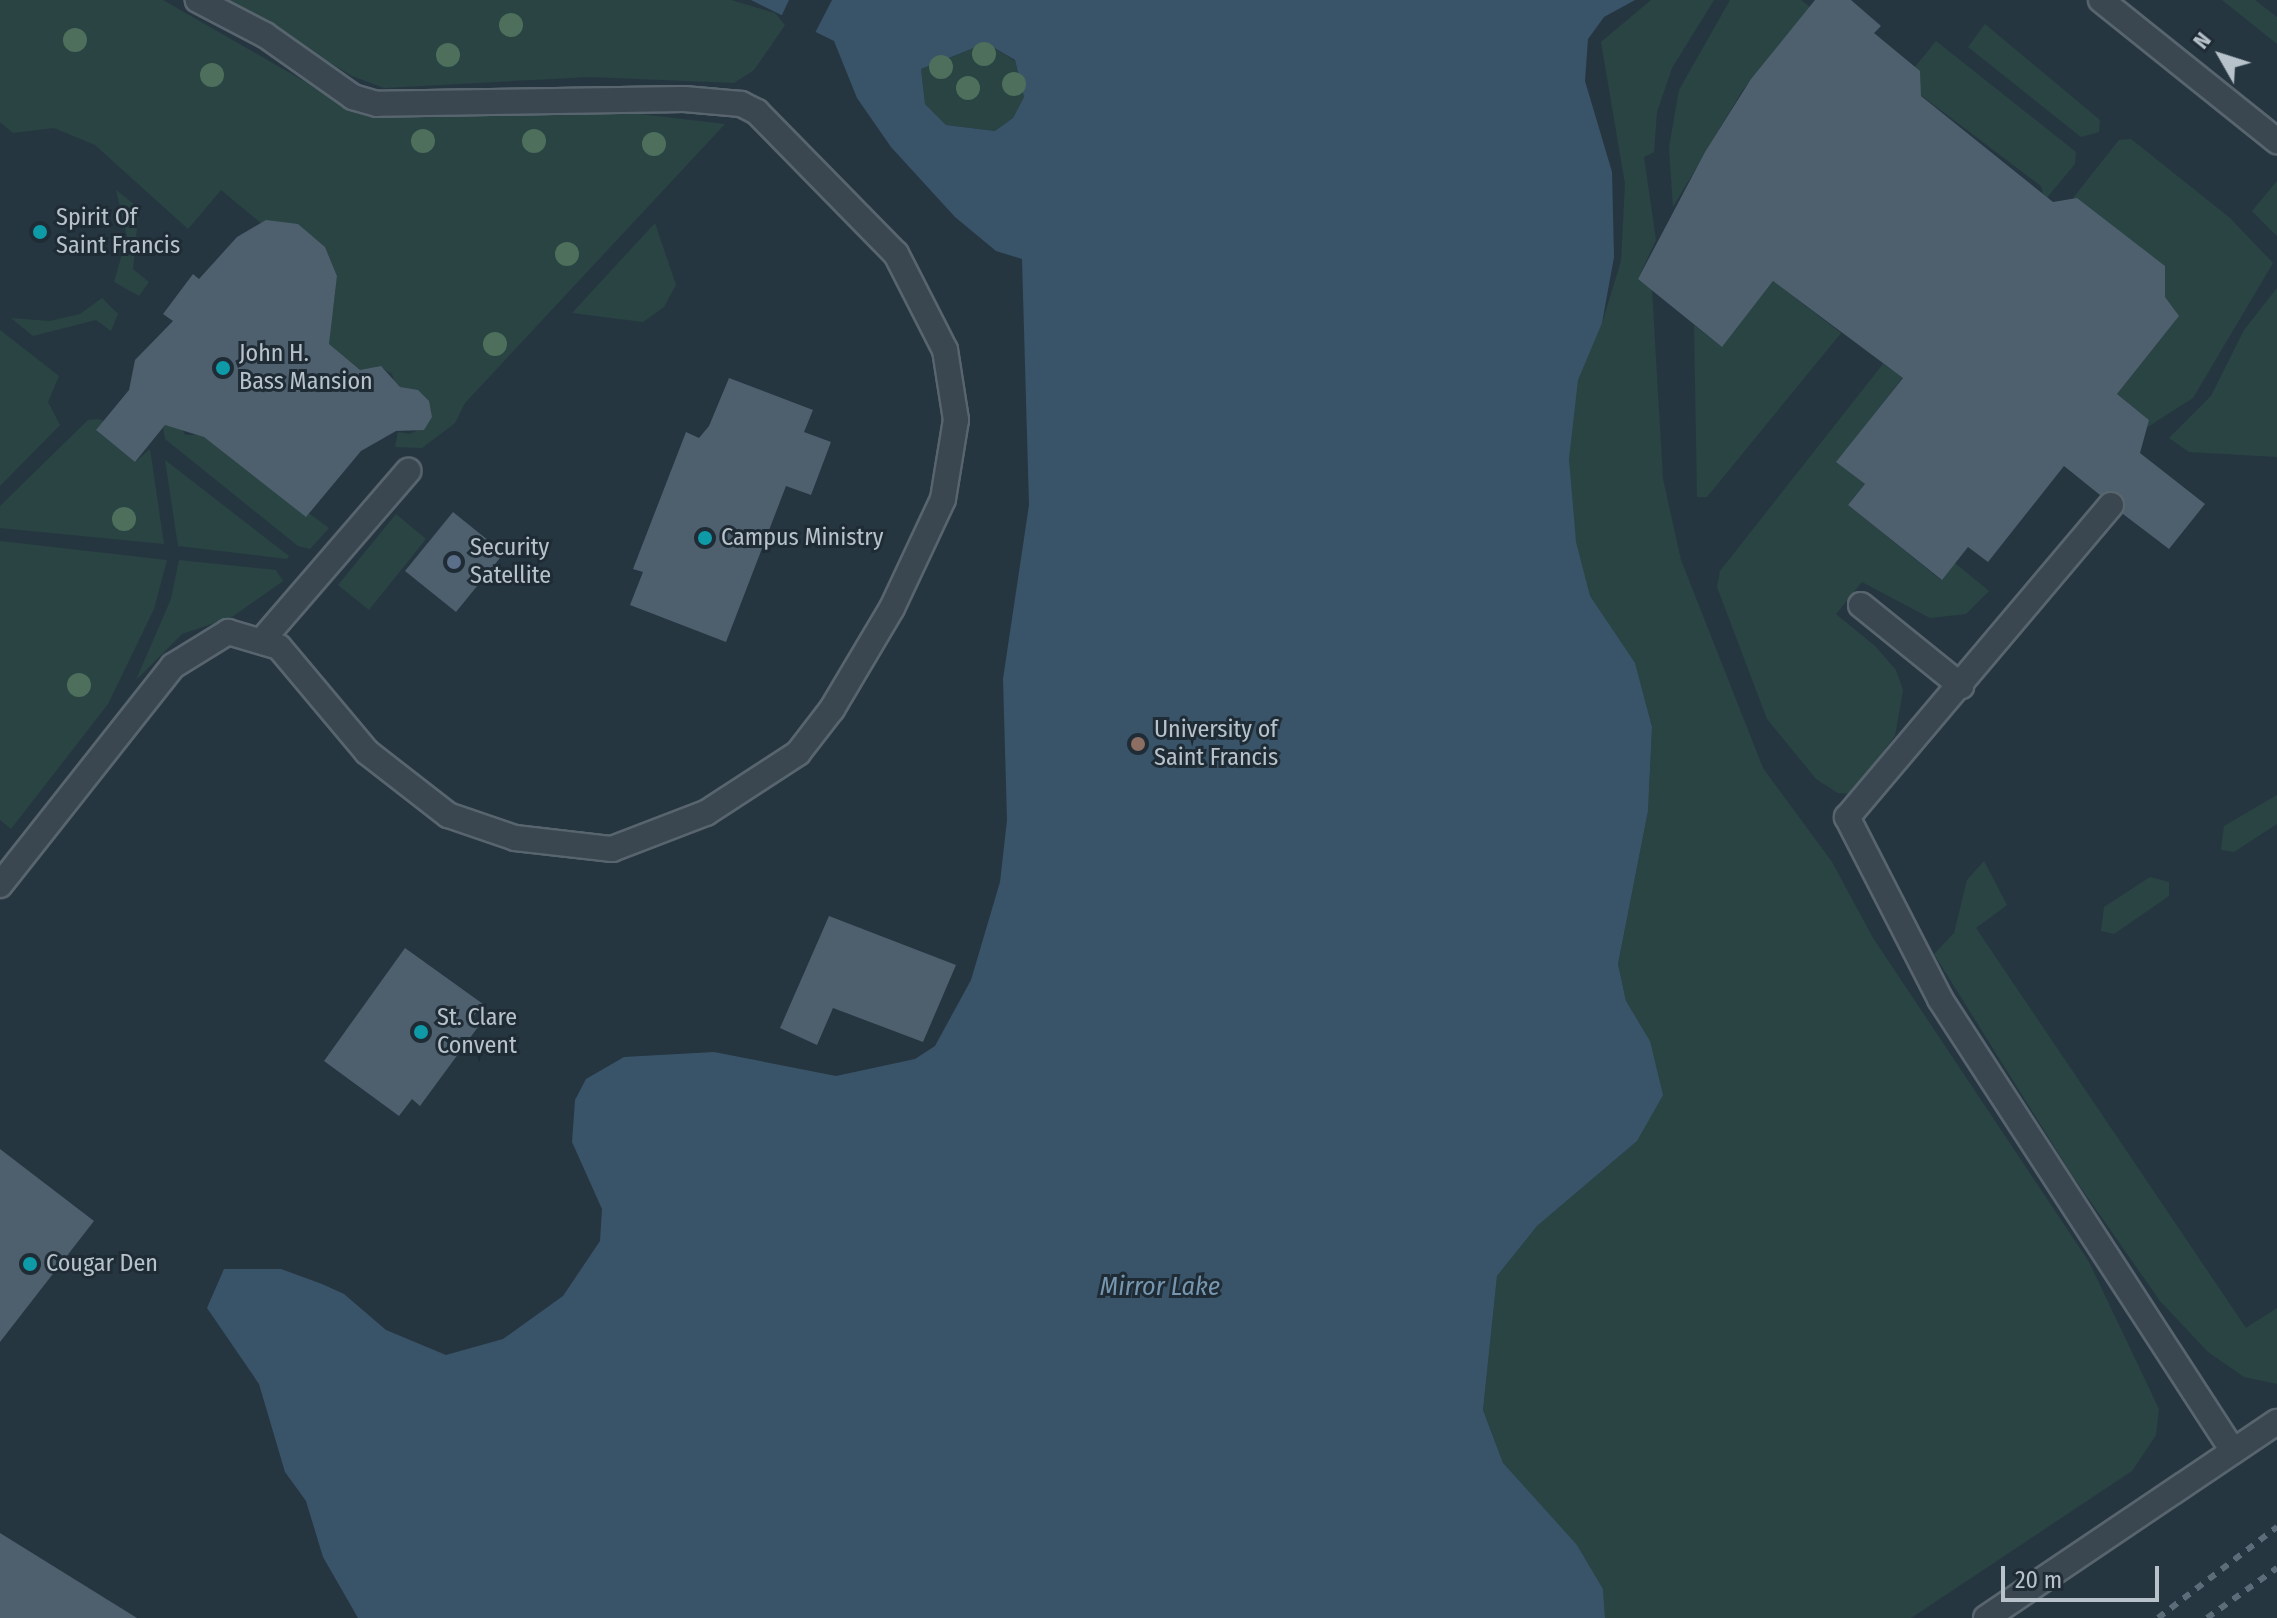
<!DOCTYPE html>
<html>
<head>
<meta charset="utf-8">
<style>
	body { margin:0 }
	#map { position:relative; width:2277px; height:1618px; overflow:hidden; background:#263641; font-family:"Fira Sans Condensed",sans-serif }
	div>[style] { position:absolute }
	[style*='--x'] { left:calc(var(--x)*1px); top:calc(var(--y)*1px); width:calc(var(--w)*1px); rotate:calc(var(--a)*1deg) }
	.green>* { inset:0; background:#294443 }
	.water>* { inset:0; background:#395469 }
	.pier>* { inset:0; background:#263641 }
	.building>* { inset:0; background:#4e5f6d }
	.roads { filter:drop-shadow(2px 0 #58656e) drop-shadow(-2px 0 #58656e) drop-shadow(0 2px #58656e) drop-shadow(0 -2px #58656e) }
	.service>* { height:24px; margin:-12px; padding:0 12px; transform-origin:12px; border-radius:12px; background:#3a4751 }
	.rail>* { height:6px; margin-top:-3px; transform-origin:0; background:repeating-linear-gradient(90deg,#5c6c78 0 8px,transparent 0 16px) }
	.trees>* { width:24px; height:24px; margin:-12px; border-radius:50%; background:#4d6f5b }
	.dots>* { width:22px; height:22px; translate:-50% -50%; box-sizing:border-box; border:4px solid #1f2c36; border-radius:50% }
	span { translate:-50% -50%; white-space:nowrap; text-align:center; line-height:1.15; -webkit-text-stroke:6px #1f2c36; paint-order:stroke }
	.poi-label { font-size:24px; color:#b7c2cb }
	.left { translate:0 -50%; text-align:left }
	.water-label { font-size:26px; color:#7697af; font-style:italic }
	.north { position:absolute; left:2181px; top:16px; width:80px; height:80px; -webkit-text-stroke:6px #1f2c36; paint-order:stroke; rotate:309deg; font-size:22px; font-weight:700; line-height:32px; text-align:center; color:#b7c2cb }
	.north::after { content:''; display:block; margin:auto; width:28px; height:36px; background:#b7c2cb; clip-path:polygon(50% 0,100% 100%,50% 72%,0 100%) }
	.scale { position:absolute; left:2001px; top:1566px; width:158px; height:36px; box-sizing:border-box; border:4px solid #b7c2cb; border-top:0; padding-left:10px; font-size:24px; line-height:28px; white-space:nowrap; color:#b7c2cb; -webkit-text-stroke:6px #1f2c36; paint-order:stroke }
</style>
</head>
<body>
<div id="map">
	<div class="green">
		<div style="clip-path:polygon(0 0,163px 0,351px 108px,614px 111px,725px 124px,465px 403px,455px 423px,422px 448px,395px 447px,398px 432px,410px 434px,426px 426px,429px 404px,396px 387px,392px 374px,379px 366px,366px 371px,296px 365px,333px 310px,337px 276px,325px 247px,298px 225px,261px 223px,221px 190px,188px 229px,95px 145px,54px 128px,13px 133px,0 122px)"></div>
		<div style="clip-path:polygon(227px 0,731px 0,775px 13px,785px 25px,754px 70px,734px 83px,589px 77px,384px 88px,352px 76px)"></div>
		<div style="clip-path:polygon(1651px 0,1714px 0,1672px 68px,1657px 112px,1654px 152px,1644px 157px,1656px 240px,1638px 279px,1652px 290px,1663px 479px,1681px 560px,1763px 768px,1832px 862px,1873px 938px,2089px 1262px,2159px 1409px,2156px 1435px,2132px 1471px,1911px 1618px,1605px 1618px,1603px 1589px,1577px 1545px,1530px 1501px,1503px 1463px,1483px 1410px,1497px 1276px,1537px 1226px,1637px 1141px,1650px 1041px,1626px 1001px,1618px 964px,1648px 811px,1652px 727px,1635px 664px,1584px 628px,1547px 431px,1602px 323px,1621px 261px,1625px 184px,1601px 42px)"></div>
		<div style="clip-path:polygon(1730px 0,1801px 0,1810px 7px,1742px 91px,1673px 207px,1669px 147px,1679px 90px)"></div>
		<div style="clip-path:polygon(2222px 0,2255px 0,2277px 17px,2277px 44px)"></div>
		<div style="clip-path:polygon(1985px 24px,2100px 120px,2099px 132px,2081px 137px,1968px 47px)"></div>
		<div style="clip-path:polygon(1936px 41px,2076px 152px,2075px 164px,2045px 200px,2041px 186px,1914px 90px,1921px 80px,1915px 67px)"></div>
		<div style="clip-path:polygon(986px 43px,1015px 61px,1024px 97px,1013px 118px,996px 131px,946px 125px,925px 104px,921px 69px)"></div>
		<div style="clip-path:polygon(2131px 139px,2230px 218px,2273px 263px,2193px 398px,2146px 428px,2147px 418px,2117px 394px,2175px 321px,2151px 292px,2165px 269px,2073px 198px,2119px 140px)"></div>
		<div style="clip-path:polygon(2277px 181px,2277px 236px,2252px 211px)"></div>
		<div style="clip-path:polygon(116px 190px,139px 208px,133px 269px,149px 282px,139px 296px,114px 282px,127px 237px)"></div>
		<div style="clip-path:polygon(655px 223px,676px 285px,664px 307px,643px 322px,572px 313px)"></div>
		<div style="clip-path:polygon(1773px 281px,1841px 333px,1707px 497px,1697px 497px,1694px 325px,1722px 347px)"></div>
		<div style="clip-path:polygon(2277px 288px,2277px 457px,2189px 452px,2169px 438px,2211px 396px,2244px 330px)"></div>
		<div style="clip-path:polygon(102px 298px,118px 314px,111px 331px,96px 320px,33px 336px,11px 318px,50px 321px,80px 314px)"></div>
		<div style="clip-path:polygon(0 330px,59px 376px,48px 402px,60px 425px,0 486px)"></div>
		<div style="clip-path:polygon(1883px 364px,1903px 377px,1837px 462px,1865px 484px,1848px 505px,1941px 580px,1955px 563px,1989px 591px,1966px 614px,1930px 618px,1862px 582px,1836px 614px,1875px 646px,1896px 670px,1903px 690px,1895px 736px,1851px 794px,1838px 793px,1816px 779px,1767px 719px,1717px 587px,1720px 571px)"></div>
		<div style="clip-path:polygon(175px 413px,185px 435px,202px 435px,329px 528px,310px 549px,298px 546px,165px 439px,163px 427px)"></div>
		<div style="clip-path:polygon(98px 419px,104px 421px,97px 431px,135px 462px,150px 449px,164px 544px,0 528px,0 506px,88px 420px)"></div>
		<div style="clip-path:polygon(165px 460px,289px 556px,287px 559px,178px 546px)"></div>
		<div style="clip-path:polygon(396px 514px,426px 539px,369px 610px,338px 585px)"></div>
		<div style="clip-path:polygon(0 541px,167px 560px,154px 609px,108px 704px,11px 829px,0 820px)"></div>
		<div style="clip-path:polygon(179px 560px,276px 570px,283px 581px,232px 617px,182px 634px,136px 680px,171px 599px)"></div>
		<div style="clip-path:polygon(2277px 795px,2277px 824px,2234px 852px,2221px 850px,2224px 826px)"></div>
		<div style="clip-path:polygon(1984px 861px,2007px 905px,1976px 928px,2246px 1328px,2277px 1308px,2277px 1384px,2244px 1377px,2208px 1352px,2160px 1301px,2072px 1175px,1934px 954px,1954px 933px,1967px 880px)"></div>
		<div style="clip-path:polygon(2150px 877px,2169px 882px,2169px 896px,2114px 934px,2101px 931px,2104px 907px)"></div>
	</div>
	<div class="water">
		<div style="clip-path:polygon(evenodd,751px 0,1635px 0,1604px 17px,1588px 39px,1585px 81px,1612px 172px,1614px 257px,1602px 323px,1578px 380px,1569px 459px,1576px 542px,1590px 596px,1635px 663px,1652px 727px,1648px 811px,1618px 964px,1626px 1001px,1650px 1041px,1663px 1095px,1637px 1141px,1537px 1226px,1497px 1276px,1483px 1410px,1503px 1463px,1577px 1545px,1603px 1589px,1605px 1618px,358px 1618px,323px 1557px,306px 1501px,285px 1472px,259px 1384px,207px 1308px,224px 1269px,281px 1269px,322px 1284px,344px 1294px,386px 1330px,446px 1355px,503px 1339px,563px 1296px,600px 1241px,602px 1209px,572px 1142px,575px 1100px,586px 1079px,624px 1057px,714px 1052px,836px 1076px,915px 1059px,935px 1046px,971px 980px,1000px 882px,1007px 820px,1003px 679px,1029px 505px,1022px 259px,996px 251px,955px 217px,891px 147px,857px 98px,834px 41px,751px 0,986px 43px,1015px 60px,1024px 97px,1013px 118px,995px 131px,946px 125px,925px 104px,921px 69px,986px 43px)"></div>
	</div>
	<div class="pier">
		<div style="clip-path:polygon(789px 0,832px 0,815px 33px,781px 17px)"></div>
	</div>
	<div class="building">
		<div style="clip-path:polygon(1815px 0,1851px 0,1881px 26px,1874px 33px,1920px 71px,1921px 96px,2053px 202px,2077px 198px,2165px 266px,2165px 297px,2179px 316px,2117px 394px,2149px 420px,2140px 453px,2205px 504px,2169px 549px,2123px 514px,2120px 493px,2100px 495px,2064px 466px,1988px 562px,1968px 547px,1942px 580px,1848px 505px,1865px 484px,1836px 462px,1903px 378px,1773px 281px,1722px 347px,1638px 279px,1705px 152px,1751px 79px)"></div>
		<div style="clip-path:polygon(266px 220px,298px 224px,325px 247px,337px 276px,329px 344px,360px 370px,381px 366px,400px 387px,418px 390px,429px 401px,432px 417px,424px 430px,396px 431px,361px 451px,306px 517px,204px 437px,165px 425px,135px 462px,96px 430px,129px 390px,135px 360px,173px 321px,163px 314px,193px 274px,199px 279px,237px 237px)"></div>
		<div style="clip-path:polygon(729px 378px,813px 410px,804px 432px,831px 442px,811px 495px,786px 486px,726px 642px,630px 605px,643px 572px,633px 569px,686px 432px,699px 438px,709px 426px)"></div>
		<div style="clip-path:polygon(453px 512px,504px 553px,456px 612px,405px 571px)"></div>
		<div style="clip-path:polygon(829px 916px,956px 965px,923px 1042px,833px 1008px,817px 1045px,780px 1028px)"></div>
		<div style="clip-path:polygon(405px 948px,483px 1004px,470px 1021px,478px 1027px,420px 1106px,412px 1099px,399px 1116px,324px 1061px)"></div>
		<div style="clip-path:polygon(0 1149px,94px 1221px,0 1342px)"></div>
		<div style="clip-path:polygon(0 1533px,137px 1618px,0 1618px)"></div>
	</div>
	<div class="roads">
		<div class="service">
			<div style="--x:2101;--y:0;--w:226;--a:38.7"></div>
			<div style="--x:2111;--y:505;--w:409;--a:130.2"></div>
			<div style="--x:1847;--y:817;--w:204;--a:62.9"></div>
			<div style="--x:1940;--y:999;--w:539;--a:57.05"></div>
			<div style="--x:1861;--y:605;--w:129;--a:39"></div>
			<div style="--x:264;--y:638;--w:221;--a:-49.2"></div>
			<div style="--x:0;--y:885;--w:279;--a:-51.7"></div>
			<div style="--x:173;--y:666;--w:65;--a:-31.7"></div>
			<div style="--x:228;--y:632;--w:53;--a:16.4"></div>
			<div style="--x:279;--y:647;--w:137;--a:50"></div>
			<div style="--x:367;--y:752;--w:103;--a:37.9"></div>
			<div style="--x:448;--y:815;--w:71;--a:18.9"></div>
			<div style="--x:515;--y:838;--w:98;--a:6.5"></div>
			<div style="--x:612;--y:849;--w:101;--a:-21"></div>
			<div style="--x:706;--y:813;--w:110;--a:-33.1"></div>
			<div style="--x:798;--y:753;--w:56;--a:-52.3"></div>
			<div style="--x:832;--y:709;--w:117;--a:-59.3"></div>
			<div style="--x:892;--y:608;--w:120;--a:-64.9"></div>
			<div style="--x:943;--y:499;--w:80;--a:-80.7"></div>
			<div style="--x:956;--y:420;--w:71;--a:-98.9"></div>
			<div style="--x:945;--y:350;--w:108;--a:-117"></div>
			<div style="--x:896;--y:254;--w:199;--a:-134.4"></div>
			<div style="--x:757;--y:112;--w:18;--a:-153"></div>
			<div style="--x:741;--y:104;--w:57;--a:-175"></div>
			<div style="--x:684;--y:99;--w:307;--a:179.1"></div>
			<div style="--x:377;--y:104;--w:25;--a:-164"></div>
			<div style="--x:353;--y:97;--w:108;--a:-144.8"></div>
			<div style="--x:265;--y:35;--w:76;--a:-152.4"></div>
			<div style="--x:1986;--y:1618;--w:351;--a:-34"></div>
		</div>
	</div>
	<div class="rail">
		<div style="--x:2158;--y:1618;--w:150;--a:-37.4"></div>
		<div style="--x:2207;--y:1618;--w:86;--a:-35.5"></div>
	</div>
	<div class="trees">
		<div style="left:511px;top:25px"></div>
		<div style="left:75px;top:40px"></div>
		<div style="left:984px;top:54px"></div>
		<div style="left:448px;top:55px"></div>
		<div style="left:941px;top:67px"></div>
		<div style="left:212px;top:75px"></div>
		<div style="left:1014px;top:84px"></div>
		<div style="left:968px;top:88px"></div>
		<div style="left:423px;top:141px"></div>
		<div style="left:534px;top:141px"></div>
		<div style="left:654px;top:144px"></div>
		<div style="left:567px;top:254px"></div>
		<div style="left:495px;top:344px"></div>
		<div style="left:124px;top:519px"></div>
		<div style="left:79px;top:685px"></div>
	</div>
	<div class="dots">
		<div style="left:40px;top:232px;background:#0f9aa8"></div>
		<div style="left:223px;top:368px;background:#0f9aa8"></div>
		<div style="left:705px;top:538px;background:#0f9aa8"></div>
		<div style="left:454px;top:562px;background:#5c6f8a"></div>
		<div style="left:1138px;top:744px;background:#8d6e63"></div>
		<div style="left:421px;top:1032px;background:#0f9aa8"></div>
		<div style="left:30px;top:1264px;background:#0f9aa8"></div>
	</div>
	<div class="poi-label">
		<span class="left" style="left:56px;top:232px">Spirit Of<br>Saint Francis</span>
		<span class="left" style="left:239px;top:368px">John H.<br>Bass Mansion</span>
		<span class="left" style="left:721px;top:538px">Campus Ministry</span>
		<span class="left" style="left:470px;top:562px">Security<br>Satellite</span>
		<span class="left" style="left:1154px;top:744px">University of<br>Saint Francis</span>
		<span class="left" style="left:437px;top:1032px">St. Clare<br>Convent</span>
		<span class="left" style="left:46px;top:1264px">Cougar Den</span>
	</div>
	<div class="water-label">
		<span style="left:1160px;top:1287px">Mirror Lake</span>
	</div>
	<div class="north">N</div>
	<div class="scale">20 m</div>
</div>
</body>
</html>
